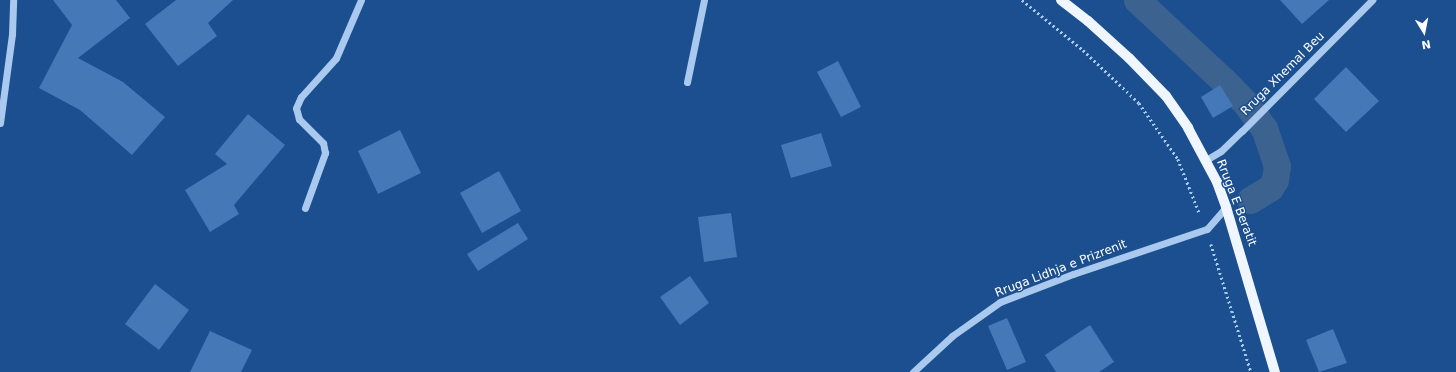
<!DOCTYPE html>
<html>
<head>
<meta charset="utf-8">
<style>
	body { margin:0 }
	#map { position:relative; width:1456px; height:372px; overflow:hidden; background:#1b4f8f; font-family:"DejaVu Sans",sans-serif }
	div>[style] { position:absolute }
	[style*='--x'] { left:calc(var(--x)*1px); top:calc(var(--y)*1px); width:calc(var(--w)*1px); rotate:calc(var(--a)*1deg) }
	.canal>* { height:27px; margin:-13.5px; padding:0 13.5px; transform-origin:13.5px; border-radius:13.5px; background:#3c6290 }
	.building>* { inset:0; background:#4478b7 }
	.path>* { height:2.5px; margin-top:-1.25px; transform-origin:0; background:repeating-linear-gradient(90deg,#a9c9ee 0 2px,transparent 0 5px) }
	.minor>* { height:7px; margin:-3.5px; padding:0 3.5px; transform-origin:3.5px; border-radius:3.5px; background:#a9c9ee }
	.major>* { height:10px; margin:-5px; padding:0 5px; transform-origin:5px; border-radius:5px; background:#f0f6ff }
	span { translate:-50% -50%; white-space:nowrap; text-align:center; line-height:1.15; -webkit-text-stroke:3px #1b4f8f; paint-order:stroke }
	.street-label { font-size:12px; color:#fff }
	.north { position:absolute; left:1404px; top:12px; width:40px; height:40px; -webkit-text-stroke:3px #1b4f8f; paint-order:stroke; rotate:170deg; font-size:11px; font-weight:700; line-height:16px; text-align:center; color:#fff }
	.north::after { content:''; display:block; margin:auto; width:14px; height:18px; background:#fff; clip-path:polygon(50% 0,100% 100%,50% 72%,0 100%) }
</style>
</head>
<body>
<div id="map">
	<div class="canal">
		<div style="--x:1137;--y:0;--w:119;--a:43"></div>
		<div style="--x:1224;--y:81;--w:33;--a:46"></div>
		<div style="--x:1247;--y:105;--w:29;--a:54"></div>
		<div style="--x:1264;--y:128;--w:40;--a:71.1"></div>
		<div style="--x:1277;--y:166;--w:14;--a:98"></div>
		<div style="--x:1275;--y:180;--w:9;--a:122"></div>
		<div style="--x:1270;--y:188;--w:23;--a:149"></div>
	</div>
	<div class="building">
		<div style="clip-path:polygon(53px 0,116px 0,130px 18px,78px 58px,123px 82px,165px 117px,132px 155px,80px 110px,39px 88px,72px 25px)"></div>
		<div style="clip-path:polygon(176px 0,233px 0,208px 23px,217px 36px,178px 66px,145px 24px)"></div>
		<div style="clip-path:polygon(1280px 0,1329px 0,1302px 24px)"></div>
		<div style="clip-path:polygon(838px 61px,861px 107px,841px 117px,817px 72px)"></div>
		<div style="clip-path:polygon(1346px 67px,1379px 101px,1346px 132px,1314px 99px)"></div>
		<div style="clip-path:polygon(1220px 85px,1233px 106px,1213px 118px,1201px 97px)"></div>
		<div style="clip-path:polygon(248px 114px,285px 145px,234px 205px,239px 214px,210px 232px,185px 190px,227px 164px,215px 154px)"></div>
		<div style="clip-path:polygon(400px 130px,421px 173px,378px 194px,358px 151px)"></div>
		<div style="clip-path:polygon(821px 133px,832px 166px,791px 178px,781px 145px)"></div>
		<div style="clip-path:polygon(499px 171px,521px 211px,482px 233px,460px 193px)"></div>
		<div style="clip-path:polygon(731px 213px,737px 257px,704px 262px,698px 217px)"></div>
		<div style="clip-path:polygon(518px 223px,528px 239px,478px 271px,467px 254px)"></div>
		<div style="clip-path:polygon(690px 276px,709px 303px,680px 325px,660px 297px)"></div>
		<div style="clip-path:polygon(155px 284px,189px 310px,159px 350px,125px 324px)"></div>
		<div style="clip-path:polygon(1007px 318px,1026px 362px,1007px 370px,988px 326px)"></div>
		<div style="clip-path:polygon(1090px 325px,1114px 362px,1099px 372px,1056px 372px,1045px 355px)"></div>
		<div style="clip-path:polygon(1333px 329px,1347px 363px,1319px 372px,1306px 340px)"></div>
		<div style="clip-path:polygon(210px 331px,252px 350px,241px 372px,190px 372px)"></div>
	</div>
	<div class="path">
		<div style="--x:1022;--y:0;--w:79;--a:39.3"></div>
		<div style="--x:1083;--y:50;--w:77;--a:43.4"></div>
		<div style="--x:1139;--y:103;--w:68;--a:55.1"></div>
		<div style="--x:1178;--y:159;--w:57;--a:68.4"></div>
		<div style="--x:1211;--y:244;--w:134;--a:72.6"></div>
	</div>
	<div class="minor">
		<div style="--x:687;--y:82;--w:84;--a:-78.3"></div>
		<div style="--x:0;--y:123;--w:90;--a:-82.3"></div>
		<div style="--x:12;--y:34;--w:34;--a:-88"></div>
		<div style="--x:1206;--y:160;--w:17;--a:-31"></div>
		<div style="--x:1221;--y:151;--w:29;--a:-44"></div>
		<div style="--x:1242;--y:131;--w:185;--a:-45.2"></div>
		<div style="--x:305;--y:208;--w:59;--a:-70"></div>
		<div style="--x:325;--y:153;--w:10;--a:-101"></div>
		<div style="--x:323;--y:143;--w:34;--a:-135"></div>
		<div style="--x:299;--y:119;--w:11;--a:-105"></div>
		<div style="--x:296;--y:108;--w:12;--a:-66"></div>
		<div style="--x:301;--y:97;--w:52;--a:-48.1"></div>
		<div style="--x:336;--y:58;--w:63;--a:-66.7"></div>
		<div style="--x:913;--y:372;--w:53;--a:-42.7"></div>
		<div style="--x:952;--y:336;--w:59;--a:-35.3"></div>
		<div style="--x:1000;--y:302;--w:78;--a:-21"></div>
		<div style="--x:1073;--y:274;--w:141;--a:-18.6"></div>
		<div style="--x:1207;--y:229;--w:29;--a:-49"></div>
	</div>
	<div class="major">
		<div style="--x:1061;--y:0;--w:34;--a:38"></div>
		<div style="--x:1088;--y:21;--w:55;--a:42.1"></div>
		<div style="--x:1129;--y:58;--w:53;--a:45.8"></div>
		<div style="--x:1166;--y:96;--w:39;--a:55"></div>
		<div style="--x:1188;--y:128;--w:61;--a:61.8"></div>
		<div style="--x:1217;--y:182;--w:27;--a:70"></div>
		<div style="--x:1226;--y:207;--w:172;--a:73.5"></div>
	</div>
	<div class="street-label">
		<span style="left:1283px;top:74px;rotate:-45deg">Rruga Xhemal Beu</span>
		<span style="left:1236px;top:203px;rotate:69deg">Rruga E Beratit</span>
		<span style="left:1061px;top:269px;rotate:-21deg">Rruga Lidhja e Prizrenit</span>
	</div>
	<div class="north">N</div>
</div>
</body>
</html>
